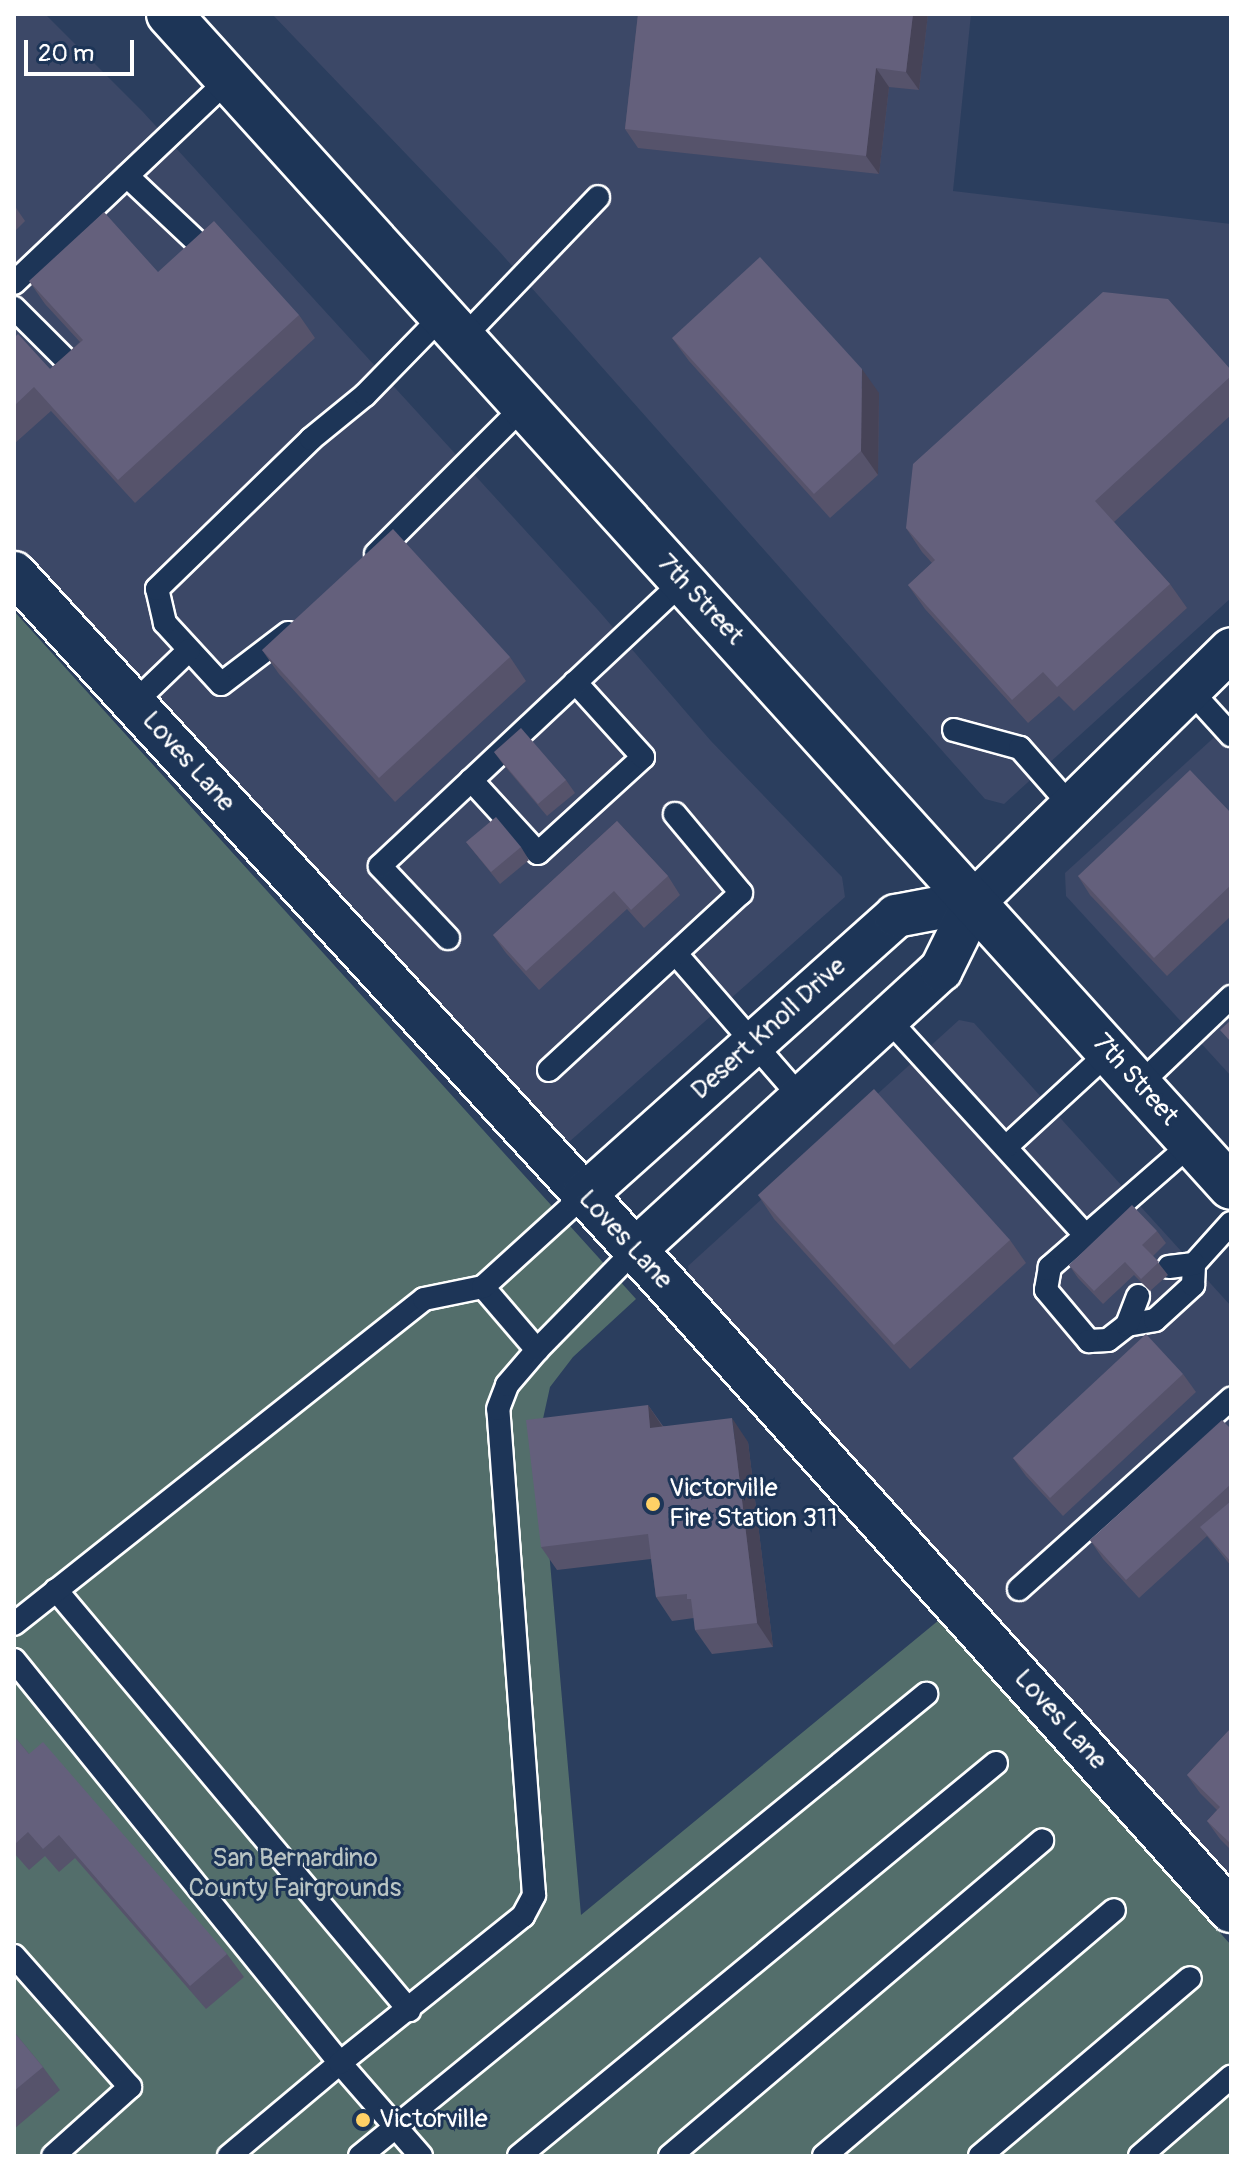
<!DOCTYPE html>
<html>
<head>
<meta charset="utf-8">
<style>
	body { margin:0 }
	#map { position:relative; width:1245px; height:2170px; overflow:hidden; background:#2b3e5e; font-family:Pangolin,sans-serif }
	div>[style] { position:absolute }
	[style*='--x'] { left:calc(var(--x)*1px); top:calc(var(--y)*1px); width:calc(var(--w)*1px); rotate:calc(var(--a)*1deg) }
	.built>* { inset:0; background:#3c4867 }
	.green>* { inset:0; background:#536e6b }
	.roads { filter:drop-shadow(2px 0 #fff) drop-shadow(-2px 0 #fff) drop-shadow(0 2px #fff) drop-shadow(0 -2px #fff) }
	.service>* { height:22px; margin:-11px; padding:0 11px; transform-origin:11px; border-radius:11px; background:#1d3557 }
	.minor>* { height:42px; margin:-21px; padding:0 21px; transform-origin:21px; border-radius:21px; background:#1d3557 }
	.secondary>* { height:44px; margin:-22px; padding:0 22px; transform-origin:22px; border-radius:22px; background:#1d3557 }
	.wall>* { inset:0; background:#56536b }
	.shaded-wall>* { inset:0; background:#464357 }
	.building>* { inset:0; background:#64607c }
	.dots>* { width:22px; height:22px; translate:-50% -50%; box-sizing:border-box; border:4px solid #1d3557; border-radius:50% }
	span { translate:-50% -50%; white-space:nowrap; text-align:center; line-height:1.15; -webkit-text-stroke:6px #1d3557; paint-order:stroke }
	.street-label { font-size:26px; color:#fff }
	.poi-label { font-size:26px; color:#fff }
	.left { translate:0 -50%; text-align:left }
	.park-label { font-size:26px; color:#bac5c4 }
	.frame { position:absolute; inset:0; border:16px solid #fff; pointer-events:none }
	.scale { position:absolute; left:24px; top:40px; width:110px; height:36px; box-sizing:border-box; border:4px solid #fff; border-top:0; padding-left:10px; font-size:24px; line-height:28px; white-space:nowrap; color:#fff; -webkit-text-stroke:6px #1d3557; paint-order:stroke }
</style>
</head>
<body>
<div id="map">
	<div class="built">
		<div style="clip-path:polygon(14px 14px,45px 14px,143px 112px,598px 610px,711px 741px,842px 877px,845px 897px,569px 1142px,491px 1076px,14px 551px)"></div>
		<div style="clip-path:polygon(272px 14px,971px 14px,953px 191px,1231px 224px,1231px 598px,1004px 804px,985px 799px,498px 250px)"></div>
		<div style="clip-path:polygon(1231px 722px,1231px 1076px,1066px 896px,1065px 873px)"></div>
		<div style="clip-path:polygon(959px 1020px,974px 1023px,1231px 1306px,1231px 1885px,691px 1285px,688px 1266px)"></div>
	</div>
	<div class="green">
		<div style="clip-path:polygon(14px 611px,636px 1299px,573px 1357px,550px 1387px,539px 1437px,581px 1915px,939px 1620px,1231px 1945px,1231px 2156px,14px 2156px)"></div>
	</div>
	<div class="roads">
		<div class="service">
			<div style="--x:127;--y:176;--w:120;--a:43.3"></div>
			<div style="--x:14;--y:283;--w:296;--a:-43.5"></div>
			<div style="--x:14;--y:308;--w:75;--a:45"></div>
			<div style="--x:463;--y:338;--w:195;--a:-46.2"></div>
			<div style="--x:376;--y:554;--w:211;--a:-45"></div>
			<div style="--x:288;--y:633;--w:84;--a:142.7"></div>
			<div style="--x:221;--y:684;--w:83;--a:-132.6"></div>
			<div style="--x:165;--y:623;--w:35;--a:-103"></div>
			<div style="--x:157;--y:589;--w:215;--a:-44.2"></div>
			<div style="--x:311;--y:439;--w:70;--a:-39.2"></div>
			<div style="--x:365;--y:395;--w:112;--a:-45.7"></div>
			<div style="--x:1190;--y:690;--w:61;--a:47.7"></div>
			<div style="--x:134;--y:703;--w:76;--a:-43.9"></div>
			<div style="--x:954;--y:730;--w:68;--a:15.3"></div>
			<div style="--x:1020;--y:748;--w:77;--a:48.7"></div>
			<div style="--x:471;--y:780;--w:99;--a:47.5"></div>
			<div style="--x:538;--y:853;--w:142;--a:-42.4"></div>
			<div style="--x:643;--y:757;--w:101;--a:-132.2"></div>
			<div style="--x:448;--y:938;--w:99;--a:-133.4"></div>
			<div style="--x:380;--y:866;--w:415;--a:-43.2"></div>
			<div style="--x:676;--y:954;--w:191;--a:49"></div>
			<div style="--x:888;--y:1019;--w:294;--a:47.6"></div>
			<div style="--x:549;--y:1070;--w:261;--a:-42.7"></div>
			<div style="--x:741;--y:893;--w:103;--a:-129.9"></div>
			<div style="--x:1140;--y:1084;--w:126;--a:-43.7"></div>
			<div style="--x:1192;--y:1143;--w:189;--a:138.9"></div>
			<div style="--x:1050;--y:1267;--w:23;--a:100"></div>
			<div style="--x:1046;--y:1290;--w:67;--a:49.9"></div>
			<div style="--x:1089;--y:1341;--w:19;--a:-3"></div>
			<div style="--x:1108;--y:1340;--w:24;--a:-38"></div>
			<div style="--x:1127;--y:1325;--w:28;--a:-10"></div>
			<div style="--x:1155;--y:1320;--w:52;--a:-42.6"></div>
			<div style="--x:1193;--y:1285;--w:21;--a:-87"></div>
			<div style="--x:1194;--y:1264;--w:55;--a:-47.9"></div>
			<div style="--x:1006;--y:1147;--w:140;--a:-42.7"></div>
			<div style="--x:1169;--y:1267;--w:25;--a:-7"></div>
			<div style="--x:483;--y:1287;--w:83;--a:49.4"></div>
			<div style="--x:1127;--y:1325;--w:31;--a:-69"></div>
			<div style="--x:1019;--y:1589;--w:285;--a:-41.9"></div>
			<div style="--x:56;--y:1590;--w:549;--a:49.95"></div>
			<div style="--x:14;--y:1624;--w:523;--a:-38.4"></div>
			<div style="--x:424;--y:1299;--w:60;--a:-11.5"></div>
			<div style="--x:483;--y:1287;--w:135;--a:-42.3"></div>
			<div style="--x:14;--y:1660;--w:518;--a:51.03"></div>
			<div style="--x:340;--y:2063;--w:145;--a:140"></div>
			<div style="--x:14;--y:1956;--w:175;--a:48.5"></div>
			<div style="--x:130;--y:2087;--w:103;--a:138.1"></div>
			<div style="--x:360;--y:2156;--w:731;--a:-39.22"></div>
			<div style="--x:421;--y:2156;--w:123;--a:-131.1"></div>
			<div style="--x:340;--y:2063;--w:235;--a:-38.8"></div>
			<div style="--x:523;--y:1916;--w:24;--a:-62"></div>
			<div style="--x:534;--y:1895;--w:487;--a:-94.2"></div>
			<div style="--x:498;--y:1409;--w:26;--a:-69"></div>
			<div style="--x:507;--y:1385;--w:46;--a:-49.4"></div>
			<div style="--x:537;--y:1350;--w:141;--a:-45.6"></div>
			<div style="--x:519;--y:2156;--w:618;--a:-39.49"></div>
			<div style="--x:670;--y:2156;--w:488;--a:-40.3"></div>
			<div style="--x:824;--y:2156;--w:380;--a:-40.3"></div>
			<div style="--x:980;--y:2156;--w:275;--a:-40.3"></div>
			<div style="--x:1140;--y:2156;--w:121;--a:-41"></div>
		</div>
		<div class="minor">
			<div style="--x:14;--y:573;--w:960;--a:47.45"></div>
			<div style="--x:663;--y:1280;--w:849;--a:48.01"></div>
			<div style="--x:583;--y:1196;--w:420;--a:-41.8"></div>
			<div style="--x:896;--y:916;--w:80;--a:-10.8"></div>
			<div style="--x:636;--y:1249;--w:413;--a:-42.5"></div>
			<div style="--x:941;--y:970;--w:77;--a:-63.8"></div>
			<div style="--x:975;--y:901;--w:359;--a:-44.5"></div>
		</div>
		<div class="secondary">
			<div style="--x:169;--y:14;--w:1582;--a:47.84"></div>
		</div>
	</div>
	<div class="wall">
		<div style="clip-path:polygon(638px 14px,928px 14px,919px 90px,889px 87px,879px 174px,638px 148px,625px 129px)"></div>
		<div style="clip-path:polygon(14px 205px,25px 221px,14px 232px)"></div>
		<div style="clip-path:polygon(158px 272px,299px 315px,315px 338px,135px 503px,51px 411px,14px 444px,14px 338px,50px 369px,80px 342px,45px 304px,29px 281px)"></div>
		<div style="clip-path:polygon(672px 338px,879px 393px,878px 475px,830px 518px,689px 361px)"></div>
		<div style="clip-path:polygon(1231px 370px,1231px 415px,1114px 522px,1170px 584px,1187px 608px,1074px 711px,1059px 696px,1028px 723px,925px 609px,908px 585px,932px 563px,922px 552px,906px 528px)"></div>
		<div style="clip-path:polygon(262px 650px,510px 657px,526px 681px,395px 802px,279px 674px)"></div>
		<div style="clip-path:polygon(494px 752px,566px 780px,575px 793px,547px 816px,503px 764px)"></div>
		<div style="clip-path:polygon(1231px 813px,1231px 916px,1167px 976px,1090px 895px,1078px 876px)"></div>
		<div style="clip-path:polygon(617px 821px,668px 876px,680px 895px,644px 928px,627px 909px,539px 990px,506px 953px,493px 935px)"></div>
		<div style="clip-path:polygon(466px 842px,521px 847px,529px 860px,500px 884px)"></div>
		<div style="clip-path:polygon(758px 1195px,1010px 1240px,1026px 1263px,910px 1369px,774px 1219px)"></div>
		<div style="clip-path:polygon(1157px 1231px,1166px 1243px,1153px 1256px,1168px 1275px,1150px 1291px,1134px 1275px,1103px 1304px,1078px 1278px,1069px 1265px)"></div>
		<div style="clip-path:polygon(1183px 1374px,1196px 1392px,1063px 1516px,1026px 1476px,1013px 1458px)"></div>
		<div style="clip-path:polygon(648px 1405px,663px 1426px,748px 1442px,773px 1647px,712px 1654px,695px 1630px,694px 1618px,672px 1621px,656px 1597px,651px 1559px,557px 1570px,541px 1547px)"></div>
		<div style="clip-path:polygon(1231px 1429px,1231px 1566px,1207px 1536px,1139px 1598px,1103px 1559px,1090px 1540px)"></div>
		<div style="clip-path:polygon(1231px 1728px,1231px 1850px,1220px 1839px,1207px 1821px,1217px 1810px,1200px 1793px,1187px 1775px)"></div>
		<div style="clip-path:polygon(14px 1736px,29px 1754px,227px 1954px,244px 1977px,206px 2009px,75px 1858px,59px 1872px,45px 1856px,29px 1870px,14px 1853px)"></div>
		<div style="clip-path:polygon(14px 2032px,43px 2067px,60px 2090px,14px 2129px)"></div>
	</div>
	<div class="shaded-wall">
		<div style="clip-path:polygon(913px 14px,928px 14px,919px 90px,906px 72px)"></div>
		<div style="clip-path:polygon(876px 68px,889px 87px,879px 174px,866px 156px)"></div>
		<div style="clip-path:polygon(862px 369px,879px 393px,878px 475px,861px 451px)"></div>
		<div style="clip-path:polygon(648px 1405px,664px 1429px,650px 1428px)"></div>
		<div style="clip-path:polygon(732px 1418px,748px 1442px,773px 1647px,757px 1623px)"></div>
	</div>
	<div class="building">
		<div style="clip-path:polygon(638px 14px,913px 14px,906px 72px,876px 68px,866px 156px,625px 129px)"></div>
		<div style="clip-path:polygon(104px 212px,158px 272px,214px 221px,299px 315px,118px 480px,34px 387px,14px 406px,14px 338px,18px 334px,50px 369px,83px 340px,29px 281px)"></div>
		<div style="clip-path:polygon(760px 257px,862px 369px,861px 451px,814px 494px,672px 338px)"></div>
		<div style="clip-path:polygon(1103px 292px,1168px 299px,1231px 370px,1231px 376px,1095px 501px,1170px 584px,1057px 687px,1043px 672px,1012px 700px,908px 585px,935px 560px,906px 528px,913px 464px)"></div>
		<div style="clip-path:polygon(393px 529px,510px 657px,379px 778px,262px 650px)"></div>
		<div style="clip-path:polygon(521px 728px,566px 780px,538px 804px,494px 752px)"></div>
		<div style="clip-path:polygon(1190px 770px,1231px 813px,1231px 885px,1154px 958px,1078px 876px)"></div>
		<div style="clip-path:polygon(496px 817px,521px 847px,491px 872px,466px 842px)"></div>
		<div style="clip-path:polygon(617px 821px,668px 876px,631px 910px,614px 891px,526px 971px,493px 935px)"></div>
		<div style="clip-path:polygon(1231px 1020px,1231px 1042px,1220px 1030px)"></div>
		<div style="clip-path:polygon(874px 1089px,1010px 1240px,894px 1345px,758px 1195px)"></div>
		<div style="clip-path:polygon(1132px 1205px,1157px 1231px,1142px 1245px,1159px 1262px,1141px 1279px,1125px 1262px,1094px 1291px,1069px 1265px)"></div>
		<div style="clip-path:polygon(1146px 1334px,1183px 1374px,1050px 1498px,1013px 1458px)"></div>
		<div style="clip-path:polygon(648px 1405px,650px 1428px,732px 1418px,757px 1623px,695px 1630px,691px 1599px,687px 1599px,687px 1594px,656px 1597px,648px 1534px,541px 1547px,526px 1420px)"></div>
		<div style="clip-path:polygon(1222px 1420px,1231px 1429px,1231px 1484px,1126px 1580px,1090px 1540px)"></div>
		<div style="clip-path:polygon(1231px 1501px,1231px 1562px,1200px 1527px)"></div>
		<div style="clip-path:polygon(1231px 1728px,1231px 1844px,1207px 1821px,1220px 1807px,1187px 1775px)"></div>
		<div style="clip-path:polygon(14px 1736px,29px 1754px,43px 1742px,227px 1954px,190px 1986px,59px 1835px,43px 1849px,28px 1832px,14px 1845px)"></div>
		<div style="clip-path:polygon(14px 2032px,43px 2067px,14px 2091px)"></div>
	</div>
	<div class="dots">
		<div style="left:653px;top:1504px;background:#ffd166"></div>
		<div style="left:363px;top:2120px;background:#ffd166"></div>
	</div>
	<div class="street-label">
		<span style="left:700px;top:600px;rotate:47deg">7th Street</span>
		<span style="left:188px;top:762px;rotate:48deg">Loves Lane</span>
		<span style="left:769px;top:1029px;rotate:-42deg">Desert Knoll Drive</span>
		<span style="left:1135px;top:1080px;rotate:48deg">7th Street</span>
		<span style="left:625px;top:1240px;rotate:47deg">Loves Lane</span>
		<span style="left:1060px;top:1720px;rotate:48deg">Loves Lane</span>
	</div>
	<div class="poi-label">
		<span class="left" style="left:669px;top:1504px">Victorville<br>Fire Station 311</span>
		<span class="left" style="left:379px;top:2120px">Victorville</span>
	</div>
	<div class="park-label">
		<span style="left:295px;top:1874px">San Bernardino<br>County Fairgrounds</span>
	</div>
	<div class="frame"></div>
	<div class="scale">20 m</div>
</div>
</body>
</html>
